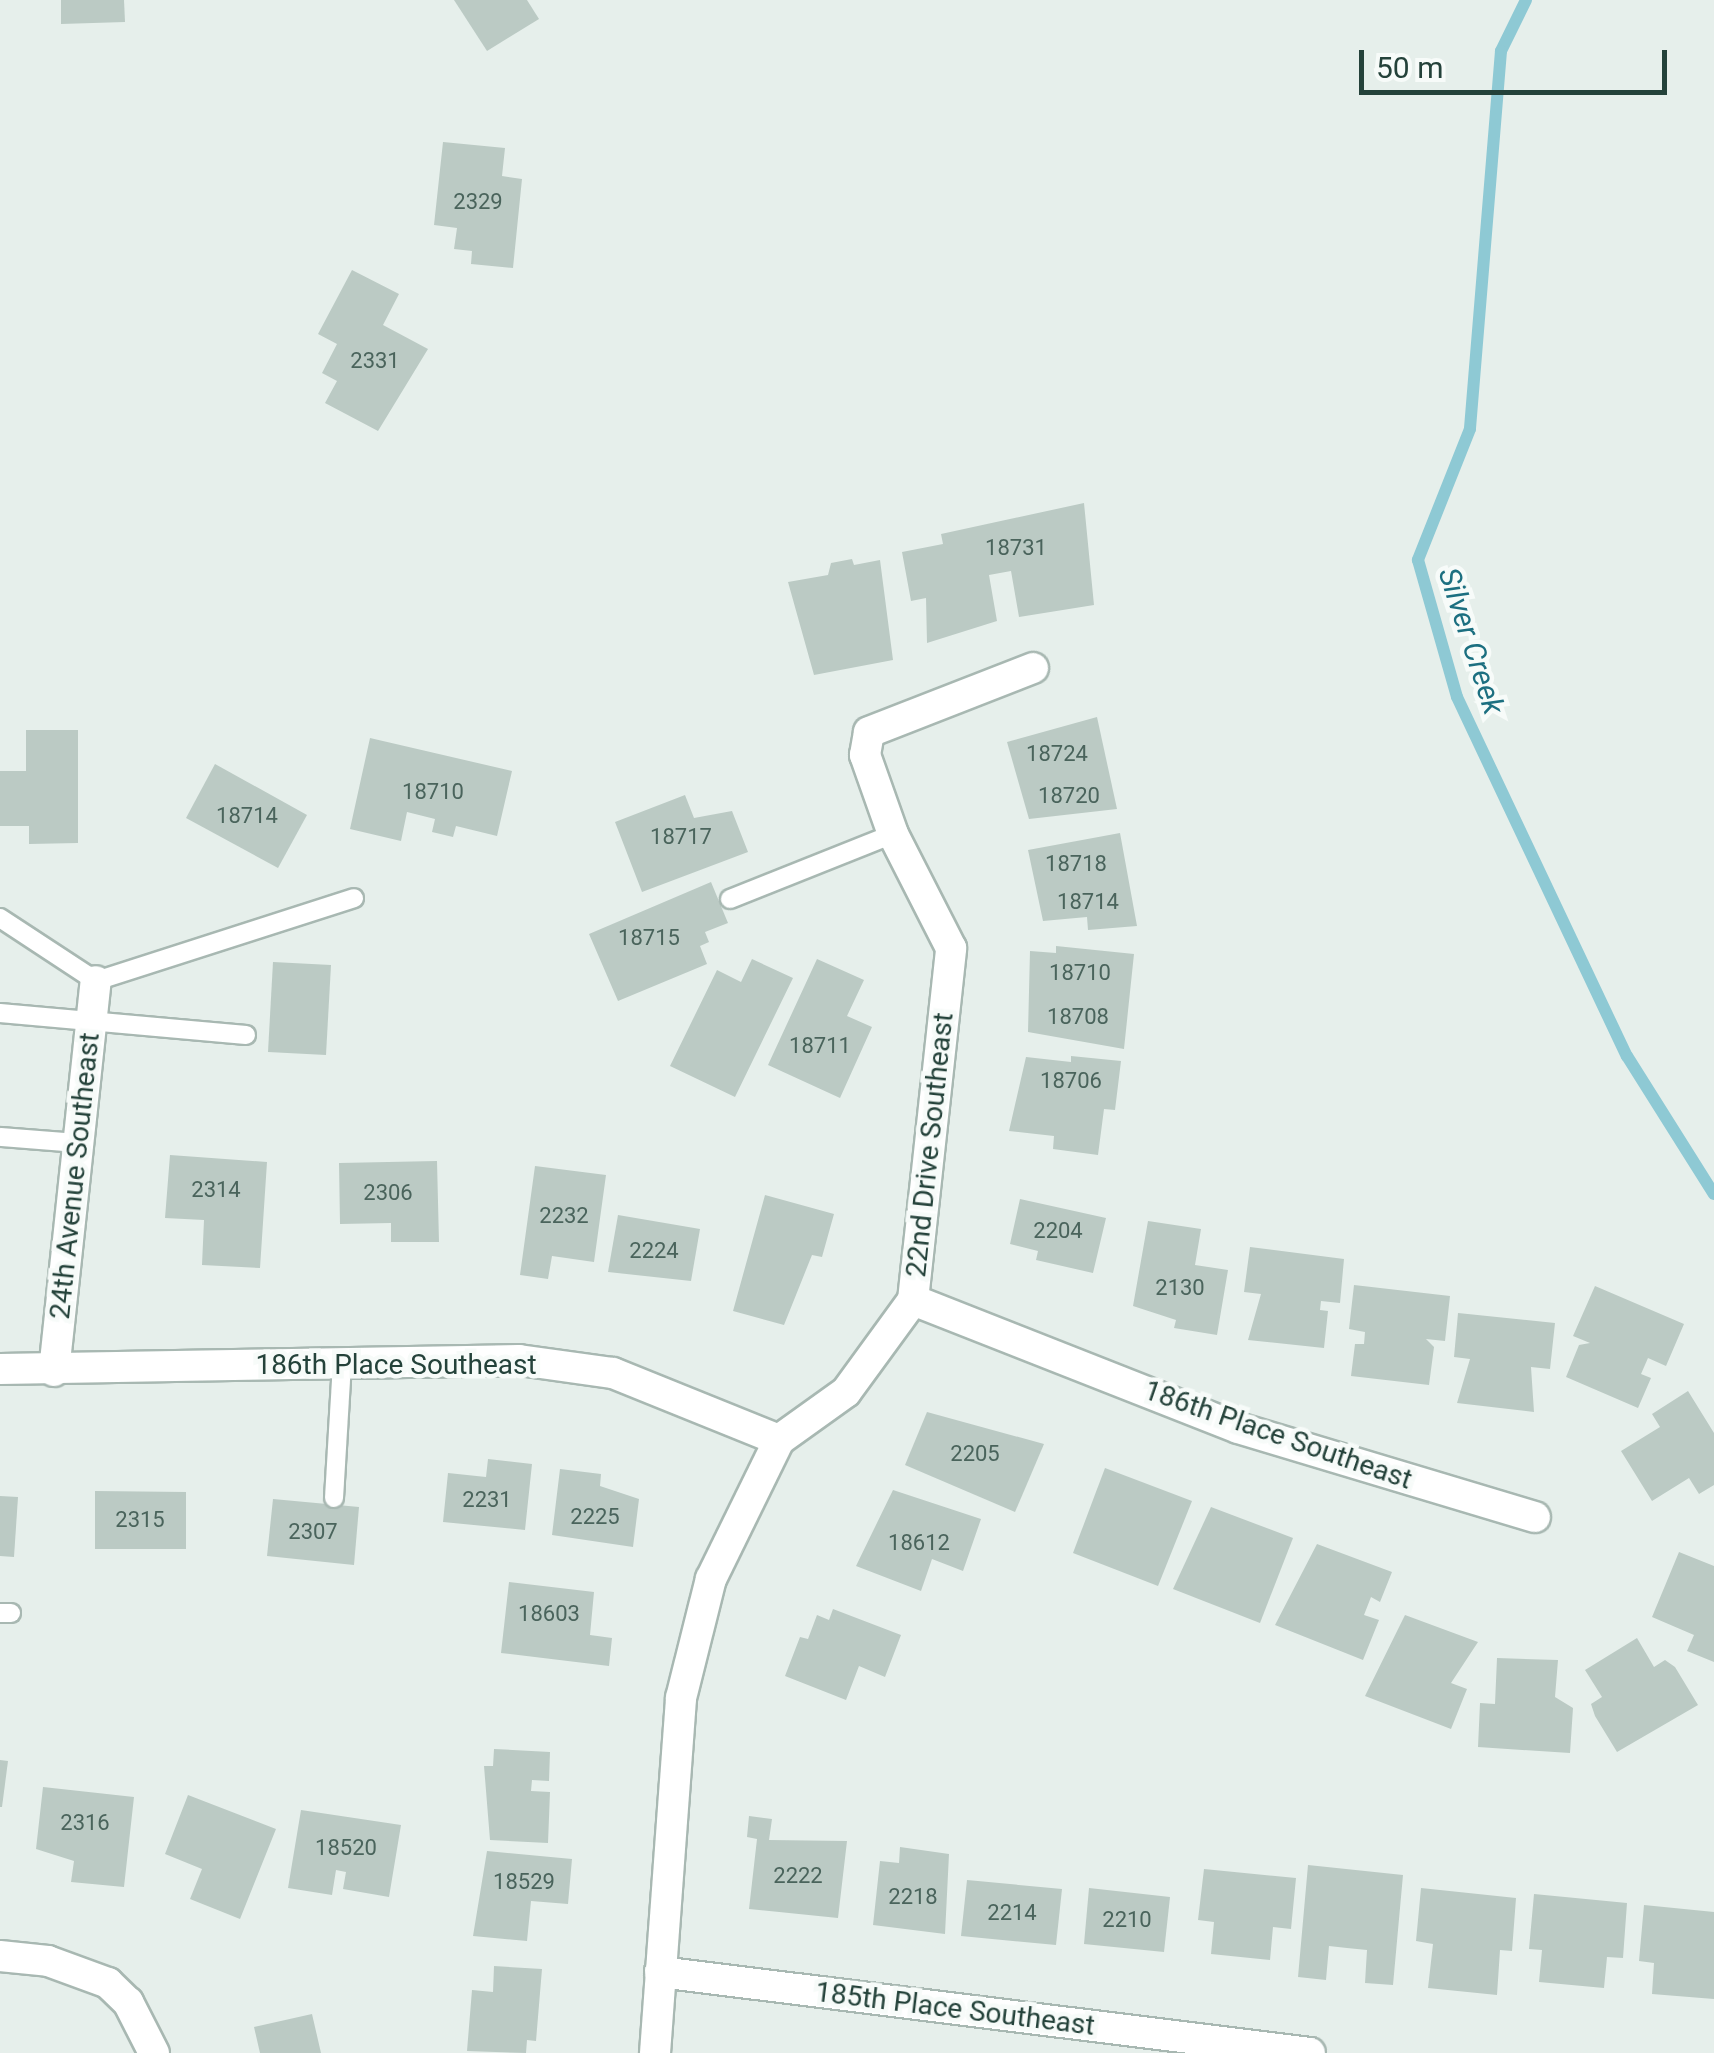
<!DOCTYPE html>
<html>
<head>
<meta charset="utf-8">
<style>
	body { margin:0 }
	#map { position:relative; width:1714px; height:2053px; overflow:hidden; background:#e6efeb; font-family:Roboto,sans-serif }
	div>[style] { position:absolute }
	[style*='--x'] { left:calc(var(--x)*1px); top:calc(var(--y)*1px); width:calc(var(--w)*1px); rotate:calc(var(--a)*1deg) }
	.stream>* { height:12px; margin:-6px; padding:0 6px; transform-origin:6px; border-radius:6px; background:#8ec9d4 }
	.building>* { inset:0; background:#bbcac4 }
	.roads { filter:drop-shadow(2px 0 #a8b8b2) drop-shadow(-2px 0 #a8b8b2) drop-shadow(0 2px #a8b8b2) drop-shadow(0 -2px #a8b8b2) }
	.lane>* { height:18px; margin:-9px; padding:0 9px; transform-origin:9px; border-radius:9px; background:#fff }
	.street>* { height:30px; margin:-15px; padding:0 15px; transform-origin:15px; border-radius:15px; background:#fff }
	span { translate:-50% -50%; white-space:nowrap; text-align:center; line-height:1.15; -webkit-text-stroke:9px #f7fbf9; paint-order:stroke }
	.number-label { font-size:22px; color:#4a645c }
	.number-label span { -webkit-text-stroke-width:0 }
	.street-label { font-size:28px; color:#24423a }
	.water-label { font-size:30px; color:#1c6f80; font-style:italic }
	.scale { position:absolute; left:1359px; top:50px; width:308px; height:45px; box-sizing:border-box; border:5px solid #24423a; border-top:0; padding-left:12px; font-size:30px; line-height:35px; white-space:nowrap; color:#24423a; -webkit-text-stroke:8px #f7fbf9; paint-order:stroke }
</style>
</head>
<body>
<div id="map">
	<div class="stream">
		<div style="--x:1526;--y:0;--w:57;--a:116.1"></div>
		<div style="--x:1501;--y:51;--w:379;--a:94.7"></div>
		<div style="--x:1470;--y:429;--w:141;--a:111.7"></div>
		<div style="--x:1418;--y:560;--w:142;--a:74.1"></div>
		<div style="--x:1457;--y:697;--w:397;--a:64.7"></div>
		<div style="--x:1627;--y:1056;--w:163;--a:57.8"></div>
	</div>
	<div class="building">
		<div style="clip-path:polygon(61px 0,124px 0,125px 22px,61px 24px)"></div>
		<div style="clip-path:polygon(454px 0,527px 0,539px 19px,487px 51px)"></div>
		<div style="clip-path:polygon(443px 142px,505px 148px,502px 176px,522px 179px,513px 268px,471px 264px,472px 251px,454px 249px,457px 228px,434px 225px)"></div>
		<div style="clip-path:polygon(352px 270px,399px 294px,383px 325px,428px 349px,378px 431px,325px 403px,337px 381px,322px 373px,337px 344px,318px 334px)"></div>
		<div style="clip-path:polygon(1084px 503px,1094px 605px,1019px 617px,1011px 571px,989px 575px,997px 621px,927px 643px,926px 598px,911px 601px,902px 552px,943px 544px,941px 534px)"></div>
		<div style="clip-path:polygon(852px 559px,854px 565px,880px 560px,893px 660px,814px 675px,788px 582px,828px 575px,831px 563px)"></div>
		<div style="clip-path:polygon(1097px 717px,1117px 809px,1029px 819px,1007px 742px)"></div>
		<div style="clip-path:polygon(26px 730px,78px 730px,78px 843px,29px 844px,29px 826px,0 826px,0 771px,26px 771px)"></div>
		<div style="clip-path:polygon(370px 738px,512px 771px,497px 836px,456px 826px,453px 837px,432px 832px,435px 819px,407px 812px,401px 841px,350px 829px)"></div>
		<div style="clip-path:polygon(215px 764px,307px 815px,278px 868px,186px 818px)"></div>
		<div style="clip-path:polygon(685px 795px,694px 818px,732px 811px,748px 852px,642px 892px,615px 822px)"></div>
		<div style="clip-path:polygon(1120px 833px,1137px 926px,1088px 930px,1087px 917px,1043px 921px,1028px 850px)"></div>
		<div style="clip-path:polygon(711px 882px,728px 923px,705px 932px,709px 942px,700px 946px,707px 964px,618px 1001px,589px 934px)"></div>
		<div style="clip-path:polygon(1056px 946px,1134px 954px,1124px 1049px,1028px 1032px,1030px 951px,1056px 953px)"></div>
		<div style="clip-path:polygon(752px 959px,793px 978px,735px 1097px,670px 1066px,717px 970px,741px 982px)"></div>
		<div style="clip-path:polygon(817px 959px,864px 980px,847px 1016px,872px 1027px,840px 1098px,768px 1065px)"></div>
		<div style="clip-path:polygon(273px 962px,331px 965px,326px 1055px,268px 1052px)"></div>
		<div style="clip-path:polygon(1071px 1056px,1121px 1061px,1115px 1110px,1104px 1109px,1098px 1155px,1053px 1149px,1054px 1136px,1009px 1131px,1026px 1057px,1071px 1062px)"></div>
		<div style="clip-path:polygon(170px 1155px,267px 1162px,260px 1268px,202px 1265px,204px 1220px,165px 1218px)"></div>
		<div style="clip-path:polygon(437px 1161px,439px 1242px,391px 1242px,391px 1223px,340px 1224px,339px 1163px)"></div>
		<div style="clip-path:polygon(535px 1166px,606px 1175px,594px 1262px,552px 1256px,548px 1279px,520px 1275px)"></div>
		<div style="clip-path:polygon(765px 1195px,834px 1214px,822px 1257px,812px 1255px,784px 1325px,733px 1311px)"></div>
		<div style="clip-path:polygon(1020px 1199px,1106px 1218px,1093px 1273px,1036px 1260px,1038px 1251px,1010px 1244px)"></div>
		<div style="clip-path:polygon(618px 1215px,700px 1229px,691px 1281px,608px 1272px)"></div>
		<div style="clip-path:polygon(1148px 1221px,1201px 1229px,1195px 1265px,1228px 1270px,1217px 1335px,1174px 1328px,1176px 1320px,1133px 1306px)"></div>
		<div style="clip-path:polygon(1250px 1247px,1344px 1259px,1340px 1303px,1321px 1301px,1320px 1310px,1328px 1311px,1324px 1348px,1248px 1340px,1261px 1294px,1244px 1292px)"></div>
		<div style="clip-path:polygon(1354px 1285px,1450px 1296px,1445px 1341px,1426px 1339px,1434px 1347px,1429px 1385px,1351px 1376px,1355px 1344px,1364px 1344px,1365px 1332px,1349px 1329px)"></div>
		<div style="clip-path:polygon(1595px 1286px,1684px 1324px,1666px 1366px,1648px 1358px,1641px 1374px,1651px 1378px,1638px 1408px,1566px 1377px,1579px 1345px,1590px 1343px,1573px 1336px)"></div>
		<div style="clip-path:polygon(1458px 1313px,1555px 1323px,1550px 1369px,1531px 1367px,1534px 1412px,1457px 1403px,1470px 1359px,1454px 1357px)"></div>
		<div style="clip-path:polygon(1688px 1391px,1714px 1433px,1714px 1485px,1699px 1494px,1689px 1478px,1652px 1501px,1621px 1451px,1660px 1427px,1652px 1414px)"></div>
		<div style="clip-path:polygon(927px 1412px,1044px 1444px,1015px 1512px,905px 1465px)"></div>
		<div style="clip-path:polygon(488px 1459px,532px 1464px,525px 1530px,443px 1522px,448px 1473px,486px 1477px)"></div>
		<div style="clip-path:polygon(1105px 1468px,1192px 1501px,1158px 1586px,1073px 1553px)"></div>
		<div style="clip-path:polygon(560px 1469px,601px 1474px,600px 1486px,639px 1499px,633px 1547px,552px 1535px)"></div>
		<div style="clip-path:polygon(893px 1490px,981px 1519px,963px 1571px,932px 1559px,921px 1591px,856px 1566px)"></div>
		<div style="clip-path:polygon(95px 1491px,186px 1492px,186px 1549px,95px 1549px)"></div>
		<div style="clip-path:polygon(0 1496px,18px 1497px,14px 1557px,0 1556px)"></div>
		<div style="clip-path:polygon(273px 1499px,359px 1507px,354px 1565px,267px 1556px)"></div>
		<div style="clip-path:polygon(1211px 1507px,1293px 1538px,1260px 1623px,1173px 1589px)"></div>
		<div style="clip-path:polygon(1317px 1544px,1392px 1572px,1380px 1602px,1371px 1597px,1364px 1615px,1379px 1620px,1363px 1660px,1275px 1625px)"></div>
		<div style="clip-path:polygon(1679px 1552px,1714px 1566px,1714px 1662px,1687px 1651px,1694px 1635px,1652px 1617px)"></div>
		<div style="clip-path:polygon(509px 1582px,594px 1592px,590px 1635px,612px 1638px,609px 1666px,501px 1653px)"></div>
		<div style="clip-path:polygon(833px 1609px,901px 1635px,885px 1677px,859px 1666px,846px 1700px,785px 1676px,800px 1637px,808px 1639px,817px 1615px,829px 1620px)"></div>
		<div style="clip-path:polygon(1405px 1615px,1478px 1642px,1451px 1683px,1467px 1689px,1451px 1729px,1365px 1696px)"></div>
		<div style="clip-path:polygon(1637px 1638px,1654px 1667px,1665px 1660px,1675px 1667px,1698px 1705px,1617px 1752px,1595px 1716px,1591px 1704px,1602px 1697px,1585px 1670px)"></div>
		<div style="clip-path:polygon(1497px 1658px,1558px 1660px,1555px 1697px,1573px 1708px,1570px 1753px,1478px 1747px,1480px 1703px,1495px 1704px)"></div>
		<div style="clip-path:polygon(494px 1749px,550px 1752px,549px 1781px,532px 1780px,531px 1791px,550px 1792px,548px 1843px,490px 1840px,484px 1766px,493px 1766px)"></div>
		<div style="clip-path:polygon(0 1760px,8px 1761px,2px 1807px,0 1807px)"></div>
		<div style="clip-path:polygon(43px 1787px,134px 1797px,124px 1887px,71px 1882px,74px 1861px,36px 1849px)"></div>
		<div style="clip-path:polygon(188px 1795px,276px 1829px,240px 1919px,190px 1899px,202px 1869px,165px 1854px)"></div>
		<div style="clip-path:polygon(301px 1810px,401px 1825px,389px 1897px,343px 1889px,346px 1872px,336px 1870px,332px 1895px,288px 1888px)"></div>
		<div style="clip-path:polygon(749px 1816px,772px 1819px,769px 1840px,847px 1841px,838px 1918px,749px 1909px,757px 1839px,747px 1837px)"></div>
		<div style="clip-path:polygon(900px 1847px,949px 1854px,945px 1934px,873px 1925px,880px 1861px,899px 1863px)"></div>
		<div style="clip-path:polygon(487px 1851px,572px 1859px,568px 1904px,531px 1901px,527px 1941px,473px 1936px)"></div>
		<div style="clip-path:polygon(1308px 1865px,1403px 1875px,1393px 1985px,1365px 1983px,1367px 1950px,1347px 1948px,1329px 1946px,1326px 1980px,1298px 1977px)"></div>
		<div style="clip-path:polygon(1204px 1869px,1296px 1878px,1291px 1929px,1273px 1927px,1270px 1960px,1211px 1954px,1214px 1922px,1198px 1920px)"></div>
		<div style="clip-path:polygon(967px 1880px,1062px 1889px,1056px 1945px,961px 1936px)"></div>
		<div style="clip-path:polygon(1089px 1888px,1170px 1897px,1164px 1952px,1084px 1944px)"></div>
		<div style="clip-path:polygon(1421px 1888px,1516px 1898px,1512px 1951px,1500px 1950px,1497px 1995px,1428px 1988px,1433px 1944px,1416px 1941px)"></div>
		<div style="clip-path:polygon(1534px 1894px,1627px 1903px,1623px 1958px,1607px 1957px,1604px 1988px,1539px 1982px,1542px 1950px,1529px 1949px)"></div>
		<div style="clip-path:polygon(1644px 1905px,1714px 1912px,1714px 1999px,1652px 1994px,1654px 1963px,1639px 1961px)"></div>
		<div style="clip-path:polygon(494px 1966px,542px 1969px,536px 2041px,527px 2040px,526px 2053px,467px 2051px,472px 1990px,493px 1992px)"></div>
		<div style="clip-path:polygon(312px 2014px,321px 2053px,260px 2053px,254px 2027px)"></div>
	</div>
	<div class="roads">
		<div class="lane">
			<div style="--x:730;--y:899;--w:175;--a:-21.7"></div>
			<div style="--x:0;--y:918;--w:115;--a:33.3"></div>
			<div style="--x:96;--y:981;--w:271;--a:-17.8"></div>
			<div style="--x:0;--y:1013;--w:247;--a:5.1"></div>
			<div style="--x:0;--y:1137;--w:78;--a:4.4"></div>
			<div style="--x:334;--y:1498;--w:134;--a:-86.6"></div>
			<div style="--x:0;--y:1613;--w:11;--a:0"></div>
		</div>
		<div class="street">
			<div style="--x:913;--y:1300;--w:349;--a:21.5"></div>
			<div style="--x:1238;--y:1428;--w:310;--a:16.7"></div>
			<div style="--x:0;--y:1369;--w:519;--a:-0.99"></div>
			<div style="--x:519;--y:1360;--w:95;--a:7.9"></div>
			<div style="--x:613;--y:1373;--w:179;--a:22"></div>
			<div style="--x:54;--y:1371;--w:392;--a:-83.9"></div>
			<div style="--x:0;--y:1956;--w:48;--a:5.9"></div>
			<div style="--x:48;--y:1961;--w:64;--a:20.1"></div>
			<div style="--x:108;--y:1983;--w:28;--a:44"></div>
			<div style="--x:128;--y:2002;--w:57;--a:63"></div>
			<div style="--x:660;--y:1972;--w:655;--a:7.1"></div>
			<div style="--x:655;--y:2053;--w:356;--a:-85.8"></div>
			<div style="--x:681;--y:1698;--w:123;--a:-75.9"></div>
			<div style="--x:711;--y:1579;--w:155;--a:-63.9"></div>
			<div style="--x:779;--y:1440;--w:82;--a:-35.6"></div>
			<div style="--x:846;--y:1392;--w:114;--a:-53.9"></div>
			<div style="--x:913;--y:1300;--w:354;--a:-83.8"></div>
			<div style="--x:951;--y:948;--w:128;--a:-117"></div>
			<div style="--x:893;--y:834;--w:84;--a:-109.5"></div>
			<div style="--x:865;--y:755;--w:23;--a:-80"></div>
			<div style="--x:869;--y:732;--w:176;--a:-21.3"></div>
		</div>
	</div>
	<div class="number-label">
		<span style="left:478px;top:202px">2329</span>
		<span style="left:375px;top:361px">2331</span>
		<span style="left:1016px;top:548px">18731</span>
		<span style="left:1057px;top:754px">18724</span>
		<span style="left:433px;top:792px">18710</span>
		<span style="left:1069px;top:796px">18720</span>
		<span style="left:247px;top:816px">18714</span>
		<span style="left:681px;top:837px">18717</span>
		<span style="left:1076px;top:864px">18718</span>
		<span style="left:1088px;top:902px">18714</span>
		<span style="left:649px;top:938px">18715</span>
		<span style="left:1080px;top:973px">18710</span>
		<span style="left:1078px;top:1017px">18708</span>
		<span style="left:820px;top:1046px">18711</span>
		<span style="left:1071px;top:1081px">18706</span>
		<span style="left:216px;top:1190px">2314</span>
		<span style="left:388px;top:1193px">2306</span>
		<span style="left:564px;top:1216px">2232</span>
		<span style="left:1058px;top:1231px">2204</span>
		<span style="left:654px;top:1251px">2224</span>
		<span style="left:1180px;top:1288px">2130</span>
		<span style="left:975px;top:1454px">2205</span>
		<span style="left:487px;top:1500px">2231</span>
		<span style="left:595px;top:1517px">2225</span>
		<span style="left:140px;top:1520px">2315</span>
		<span style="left:313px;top:1532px">2307</span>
		<span style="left:919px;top:1543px">18612</span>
		<span style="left:549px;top:1614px">18603</span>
		<span style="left:85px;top:1823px">2316</span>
		<span style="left:346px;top:1848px">18520</span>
		<span style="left:798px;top:1876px">2222</span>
		<span style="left:524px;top:1882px">18529</span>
		<span style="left:913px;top:1897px">2218</span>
		<span style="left:1012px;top:1913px">2214</span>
		<span style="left:1127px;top:1920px">2210</span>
	</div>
	<div class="street-label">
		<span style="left:930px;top:1145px;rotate:-84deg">22nd Drive Southeast</span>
		<span style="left:75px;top:1176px;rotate:-84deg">24th Avenue Southeast</span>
		<span style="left:396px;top:1365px">186th Place Southeast</span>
		<span style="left:1278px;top:1435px;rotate:19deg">186th Place Southeast</span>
		<span style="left:955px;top:2009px;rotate:7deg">185th Place Southeast</span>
	</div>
	<div class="water-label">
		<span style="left:1471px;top:641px;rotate:72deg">Silver Creek</span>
	</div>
	<div class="scale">50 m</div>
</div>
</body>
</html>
